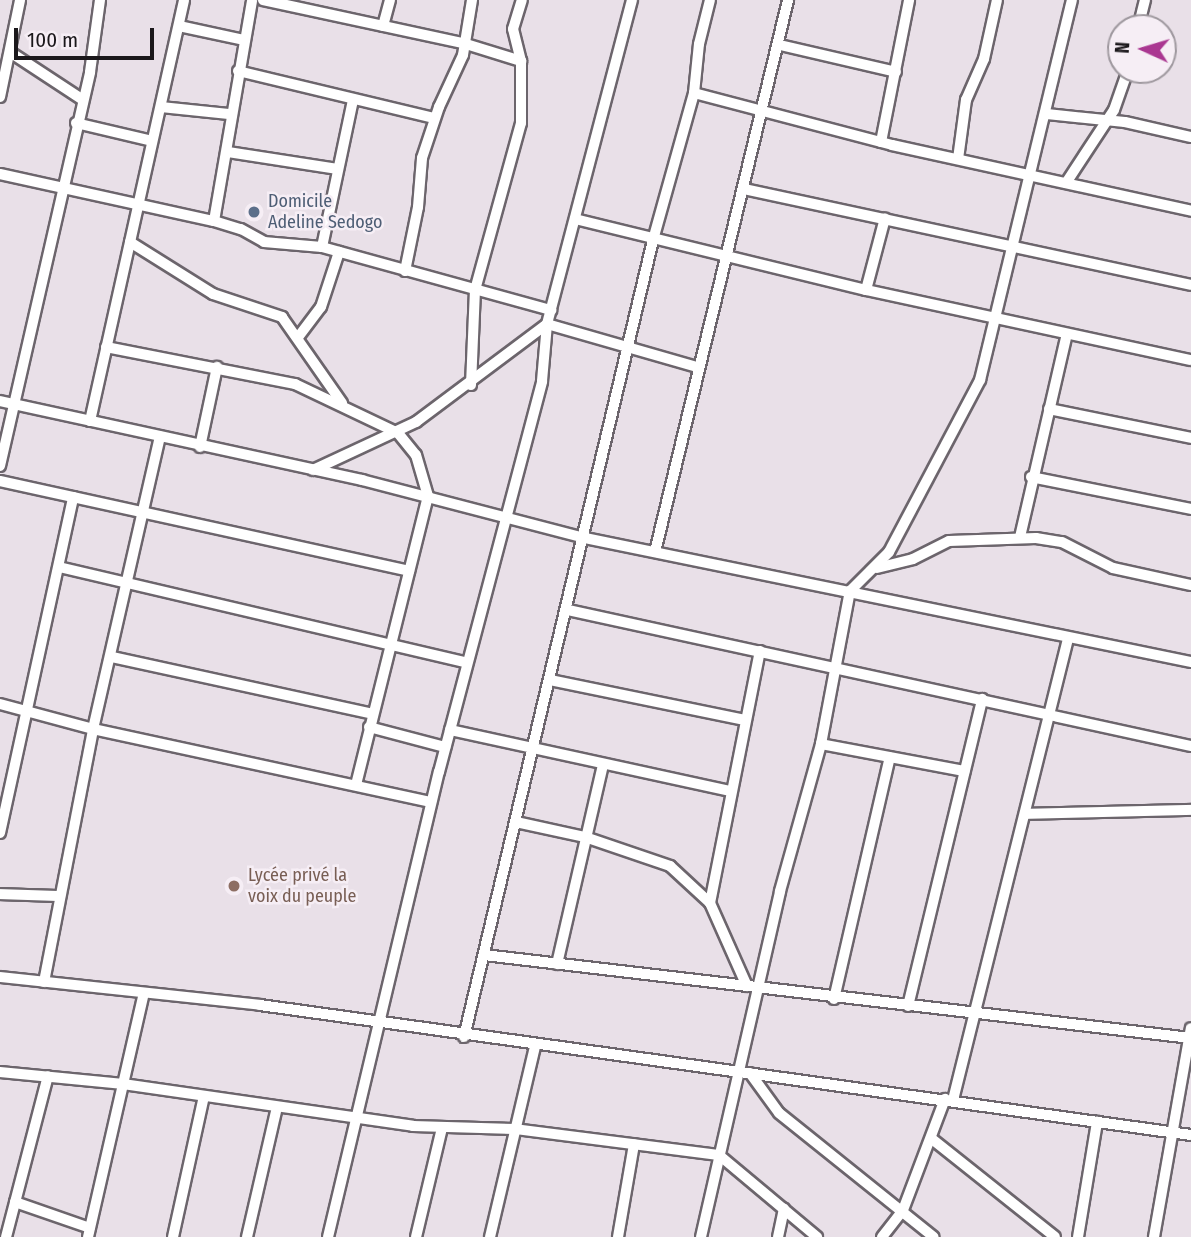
<!DOCTYPE html>
<html>
<head>
<meta charset="utf-8">
<style>
	body { margin:0 }
	#map { position:relative; width:1191px; height:1237px; overflow:hidden; background:#e9e0e8; font-family:"Fira Sans Condensed",sans-serif }
	div>[style] { position:absolute }
	[style*='--x'] { left:calc(var(--x)*1px); top:calc(var(--y)*1px); width:calc(var(--w)*1px); rotate:calc(var(--a)*1deg) }
	.roads { filter:drop-shadow(2px 0 #6c656c) drop-shadow(-2px 0 #6c656c) drop-shadow(0 2px #6c656c) drop-shadow(0 -2px #6c656c) }
	.minor>* { height:10px; margin:-5px; padding:0 5px; transform-origin:5px; border-radius:5px; background:#fff }
	.dots>* { width:19px; height:19px; translate:-50% -50%; box-sizing:border-box; border:4px solid #f6eef5; border-radius:50% }
	span { translate:-50% -50%; white-space:nowrap; text-align:center; line-height:1.15; -webkit-text-stroke:5px #f6eef5; paint-order:stroke }
	.service-label { font-size:18px; color:#4e5e75 }
	.left { translate:0 -50%; text-align:left }
	.education-label { font-size:18px; color:#785e54 }
	.north { position:absolute; left:1107px; top:14px; width:70px; height:70px; box-sizing:border-box; background:#f6eef5; border:2px solid #9e989e; border-radius:50%; rotate:274deg; font-size:19px; font-weight:700; line-height:28px; text-align:center; color:#1b181b }
	.north::after { content:''; display:block; margin:auto; width:24px; height:32px; background:#aa3791; clip-path:polygon(50% 0,100% 100%,50% 72%,0 100%) }
	.scale { position:absolute; left:14px; top:28px; width:140px; height:32px; box-sizing:border-box; border:4px solid #1b181b; border-top:0; padding-left:9px; font-size:21px; line-height:24px; white-space:nowrap; color:#1b181b; -webkit-text-stroke:5px #f6eef5; paint-order:stroke }
</style>
</head>
<body>
<div id="map">
	<div class="roads">
		<div class="minor">
			<div style="--x:263;--y:0;--w:208;--a:12.2"></div>
			<div style="--x:466;--y:44;--w:58;--a:17.2"></div>
			<div style="--x:179;--y:26;--w:66;--a:12.2"></div>
			<div style="--x:383;--y:26;--w:27;--a:-75"></div>
			<div style="--x:1138;--y:28;--w:29;--a:-76"></div>
			<div style="--x:780;--y:45;--w:119;--a:13.1"></div>
			<div style="--x:10;--y:52;--w:87;--a:33.3"></div>
			<div style="--x:238;--y:71;--w:202;--a:13.5"></div>
			<div style="--x:694;--y:93;--w:205;--a:14.7"></div>
			<div style="--x:892;--y:145;--w:306;--a:12.4"></div>
			<div style="--x:0;--y:97;--w:99;--a:-78.3"></div>
			<div style="--x:161;--y:107;--w:68;--a:5.9"></div>
			<div style="--x:1047;--y:114;--w:78;--a:5.9"></div>
			<div style="--x:1125;--y:122;--w:68;--a:12.8"></div>
			<div style="--x:76;--y:123;--w:78;--a:13.3"></div>
			<div style="--x:881;--y:142;--w:145;--a:-78.8"></div>
			<div style="--x:228;--y:152;--w:111;--a:8.8"></div>
			<div style="--x:958;--y:159;--w:60;--a:-82.3"></div>
			<div style="--x:966;--y:100;--w:45;--a:-66.3"></div>
			<div style="--x:984;--y:59;--w:60;--a:-77.6"></div>
			<div style="--x:0;--y:174;--w:219;--a:12.4"></div>
			<div style="--x:214;--y:221;--w:28;--a:17"></div>
			<div style="--x:241;--y:229;--w:26;--a:29"></div>
			<div style="--x:264;--y:242;--w:58;--a:4.9"></div>
			<div style="--x:322;--y:247;--w:238;--a:15.4"></div>
			<div style="--x:1066;--y:183;--w:87;--a:-56.7"></div>
			<div style="--x:1114;--y:110;--w:42;--a:-70.7"></div>
			<div style="--x:744;--y:189;--w:457;--a:12.1"></div>
			<div style="--x:575;--y:219;--w:300;--a:13.7"></div>
			<div style="--x:866;--y:290;--w:332;--a:12.2"></div>
			<div style="--x:214;--y:221;--w:224;--a:-80.2"></div>
			<div style="--x:130;--y:242;--w:98;--a:32.1"></div>
			<div style="--x:213;--y:294;--w:73;--a:18.4"></div>
			<div style="--x:282;--y:317;--w:105;--a:55.1"></div>
			<div style="--x:322;--y:247;--w:150;--a:-78.1"></div>
			<div style="--x:405;--y:271;--w:65;--a:-78.5"></div>
			<div style="--x:418;--y:207;--w:49;--a:-85.3"></div>
			<div style="--x:422;--y:158;--w:54;--a:-71.6"></div>
			<div style="--x:439;--y:107;--w:57;--a:-65.2"></div>
			<div style="--x:463;--y:55;--w:56;--a:-80.7"></div>
			<div style="--x:866;--y:290;--w:74;--a:-75.2"></div>
			<div style="--x:299;--y:336;--w:36;--a:-53"></div>
			<div style="--x:321;--y:307;--w:58;--a:-71.9"></div>
			<div style="--x:106;--y:347;--w:193;--a:11.1"></div>
			<div style="--x:295;--y:384;--w:114;--a:25.4"></div>
			<div style="--x:398;--y:433;--w:28;--a:51"></div>
			<div style="--x:416;--y:455;--w:43;--a:73.7"></div>
			<div style="--x:428;--y:496;--w:298;--a:104"></div>
			<div style="--x:471;--y:385;--w:95;--a:-87.6"></div>
			<div style="--x:475;--y:290;--w:173;--a:-74.6"></div>
			<div style="--x:521;--y:123;--w:62;--a:-90"></div>
			<div style="--x:521;--y:61;--w:33;--a:-104"></div>
			<div style="--x:513;--y:29;--w:30;--a:-73"></div>
			<div style="--x:0;--y:401;--w:371;--a:12.3"></div>
			<div style="--x:362;--y:480;--w:230;--a:14.6"></div>
			<div style="--x:585;--y:538;--w:619;--a:11.56"></div>
			<div style="--x:1049;--y:409;--w:145;--a:11.5"></div>
			<div style="--x:90;--y:421;--w:431;--a:-77.4"></div>
			<div style="--x:200;--y:447;--w:82;--a:-78"></div>
			<div style="--x:0;--y:466;--w:404;--a:-77.1"></div>
			<div style="--x:90;--y:72;--w:73;--a:-82.1"></div>
			<div style="--x:313;--y:470;--w:114;--a:-25"></div>
			<div style="--x:416;--y:422;--w:164;--a:-36.8"></div>
			<div style="--x:547;--y:324;--w:156;--a:16"></div>
			<div style="--x:1031;--y:477;--w:163;--a:11.3"></div>
			<div style="--x:0;--y:481;--w:419;--a:12.4"></div>
			<div style="--x:1020;--y:537;--w:208;--a:-77"></div>
			<div style="--x:655;--y:552;--w:568;--a:-76.45"></div>
			<div style="--x:59;--y:567;--w:419;--a:13.2"></div>
			<div style="--x:877;--y:568;--w:37;--a:-14"></div>
			<div style="--x:913;--y:559;--w:40;--a:-26.6"></div>
			<div style="--x:949;--y:541;--w:87;--a:-2"></div>
			<div style="--x:1036;--y:538;--w:26;--a:9"></div>
			<div style="--x:1062;--y:542;--w:57;--a:27"></div>
			<div style="--x:1113;--y:568;--w:80;--a:12.3"></div>
			<div style="--x:568;--y:610;--w:638;--a:12.31"></div>
			<div style="--x:112;--y:657;--w:267;--a:12.3"></div>
			<div style="--x:550;--y:680;--w:199;--a:11.6"></div>
			<div style="--x:0;--y:704;--w:96;--a:15"></div>
			<div style="--x:93;--y:729;--w:346;--a:12.2"></div>
			<div style="--x:369;--y:727;--w:79;--a:14.7"></div>
			<div style="--x:450;--y:730;--w:287;--a:12.3"></div>
			<div style="--x:821;--y:744;--w:146;--a:10.7"></div>
			<div style="--x:1025;--y:814;--w:166;--a:-1.4"></div>
			<div style="--x:516;--y:822;--w:71;--a:12.3"></div>
			<div style="--x:585;--y:837;--w:90;--a:18.8"></div>
			<div style="--x:670;--y:866;--w:54;--a:42.8"></div>
			<div style="--x:710;--y:903;--w:91;--a:66"></div>
			<div style="--x:0;--y:833;--w:344;--a:-77.7"></div>
			<div style="--x:0;--y:894;--w:60;--a:1.9"></div>
			<div style="--x:710;--y:903;--w:257;--a:-78.8"></div>
			<div style="--x:484;--y:955;--w:712;--a:6.7"></div>
			<div style="--x:557;--y:964;--w:204;--a:-77"></div>
			<div style="--x:0;--y:977;--w:262;--a:6.1"></div>
			<div style="--x:260;--y:1005;--w:940;--a:7.95"></div>
			<div style="--x:44;--y:982;--w:258;--a:-79"></div>
			<div style="--x:93;--y:729;--w:300;--a:-77.1"></div>
			<div style="--x:834;--y:999;--w:248;--a:-77"></div>
			<div style="--x:908;--y:1006;--w:316;--a:-76.4"></div>
			<div style="--x:464;--y:1037;--w:819;--a:-76.66"></div>
			<div style="--x:653;--y:240;--w:153;--a:-74.4"></div>
			<div style="--x:694;--y:93;--w:49;--a:-84.2"></div>
			<div style="--x:699;--y:44;--w:45;--a:-76"></div>
			<div style="--x:0;--y:1072;--w:124;--a:5.6"></div>
			<div style="--x:123;--y:1084;--w:293;--a:8.2"></div>
			<div style="--x:413;--y:1126;--w:102;--a:1.7"></div>
			<div style="--x:515;--y:1129;--w:206;--a:7.3"></div>
			<div style="--x:719;--y:1155;--w:128;--a:39.9"></div>
			<div style="--x:750;--y:1073;--w:49;--a:54.1"></div>
			<div style="--x:779;--y:1113;--w:198;--a:38.7"></div>
			<div style="--x:953;--y:1100;--w:475;--a:-76"></div>
			<div style="--x:932;--y:1139;--w:157;--a:38.5"></div>
			<div style="--x:15;--y:1202;--w:79;--a:19.1"></div>
			<div style="--x:6;--y:1237;--w:166;--a:-75.4"></div>
			<div style="--x:88;--y:1237;--w:250;--a:-77.1"></div>
			<div style="--x:173;--y:1237;--w:144;--a:-77.6"></div>
			<div style="--x:247;--y:1237;--w:133;--a:-77"></div>
			<div style="--x:328;--y:1237;--w:478;--a:-76.6"></div>
			<div style="--x:439;--y:772;--w:404;--a:-75.2"></div>
			<div style="--x:542;--y:381;--w:57;--a:-85"></div>
			<div style="--x:547;--y:324;--w:335;--a:-75.3"></div>
			<div style="--x:416;--y:1237;--w:112;--a:-76.6"></div>
			<div style="--x:490;--y:1237;--w:196;--a:-76.7"></div>
			<div style="--x:618;--y:1237;--w:94;--a:-80.2"></div>
			<div style="--x:701;--y:1237;--w:355;--a:-77.1"></div>
			<div style="--x:780;--y:891;--w:153;--a:-74.4"></div>
			<div style="--x:821;--y:744;--w:156;--a:-79.3"></div>
			<div style="--x:850;--y:591;--w:55;--a:-45"></div>
			<div style="--x:889;--y:552;--w:195;--a:-62.1"></div>
			<div style="--x:980;--y:380;--w:391;--a:-76.4"></div>
			<div style="--x:778;--y:1237;--w:29;--a:-78"></div>
			<div style="--x:882;--y:1237;--w:34;--a:-52"></div>
			<div style="--x:903;--y:1210;--w:119;--a:-69.3"></div>
			<div style="--x:1078;--y:1237;--w:117;--a:-80.6"></div>
			<div style="--x:1154;--y:1237;--w:212;--a:-80"></div>
		</div>
	</div>
	<div class="dots">
		<div style="left:254px;top:212px;background:#5c6f8a"></div>
		<div style="left:234px;top:886px;background:#8d6e63"></div>
	</div>
	<div class="service-label">
		<span class="left" style="left:268px;top:212px">Domicile<br>Adeline Sedogo</span>
	</div>
	<div class="education-label">
		<span class="left" style="left:248px;top:886px">Lycée privé la<br>voix du peuple</span>
	</div>
	<div class="north">N</div>
	<div class="scale">100 m</div>
</div>
</body>
</html>
